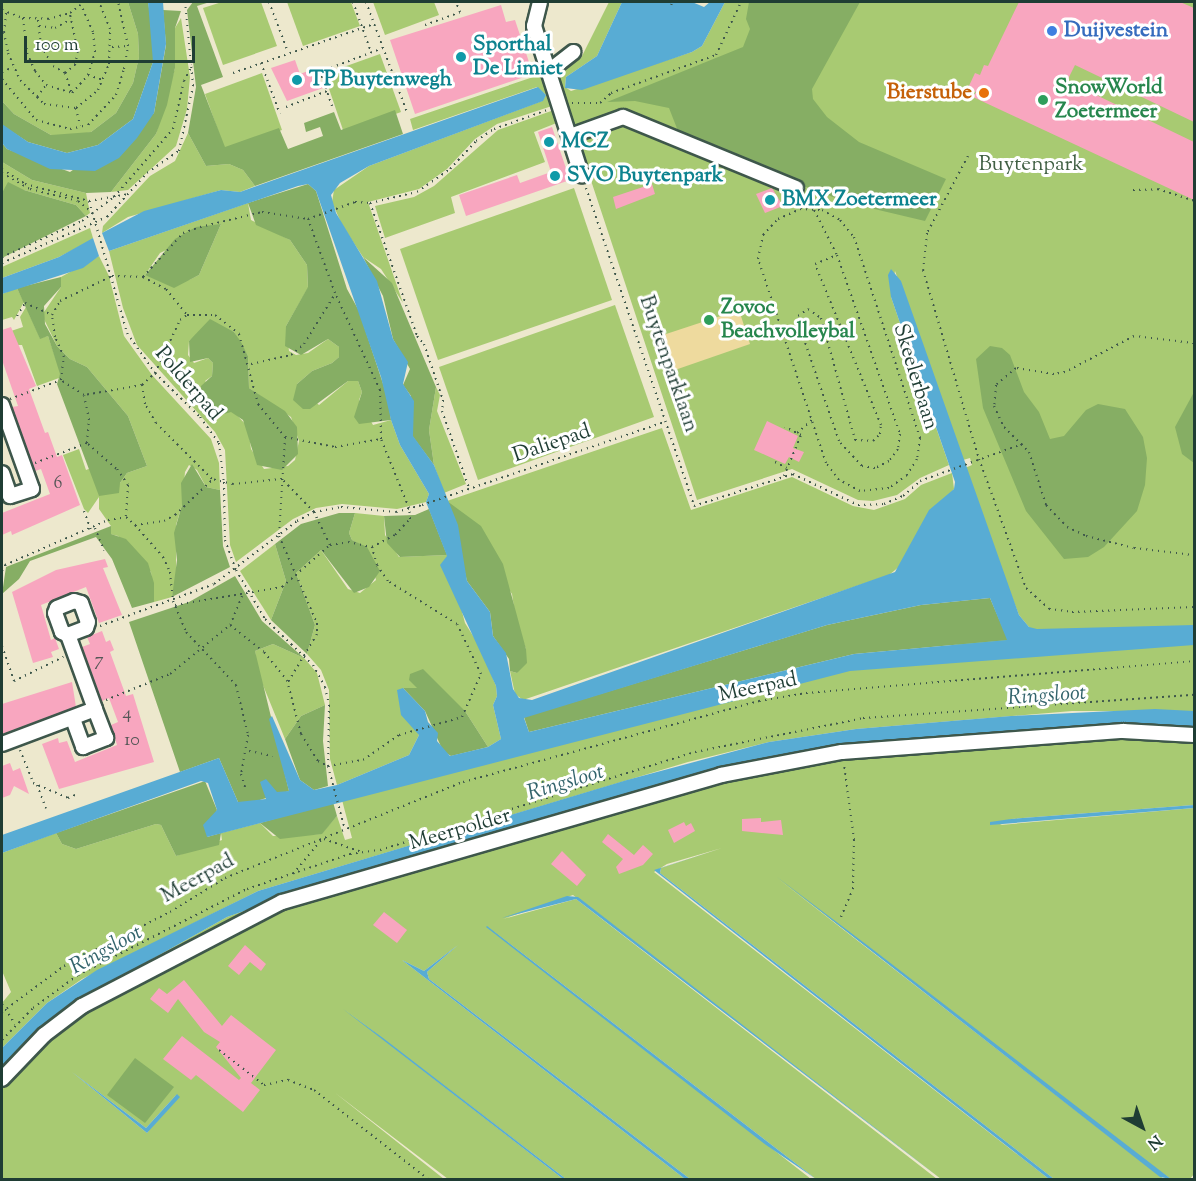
<!DOCTYPE html>
<html>
<head>
<meta charset="utf-8">
<style>
	body { margin:0 }
	#map { position:relative; width:1196px; height:1181px; overflow:hidden; background:#ede8cd; font-family:"Sorts Mill Goudy",serif }
	div>[style] { position:absolute }
	[style*='--x'] { left:calc(var(--x)*1px); top:calc(var(--y)*1px); width:calc(var(--w)*1px); rotate:calc(var(--a)*1deg) }
	.green>* { inset:0; background:#a8ca72 }
	.forest>* { inset:0; background:#86ae64 }
	.sand>* { inset:0; background:#eeda9e }
	.water>* { inset:0; background:#58acd4 }
	.building>* { inset:0; background:#f8a6bf }
	.path>* { height:2px; margin-top:-1px; transform-origin:0; background:repeating-linear-gradient(90deg,#3e574b 0 1.5px,transparent 0 6px) }
	.roads { filter:drop-shadow(2px 0 #3e574b) drop-shadow(-2px 0 #3e574b) drop-shadow(0 2px #3e574b) drop-shadow(0 -2px #3e574b) }
	.minor>* { height:14px; margin:-7px; padding:0 7px; transform-origin:7px; border-radius:7px; background:#fff }
	.dots>* { width:16px; height:16px; translate:-50% -50%; box-sizing:border-box; border:3px solid #fff; border-radius:50% }
	span { translate:-50% -50%; white-space:nowrap; text-align:center; line-height:1.15; -webkit-text-stroke:6px #fff; paint-order:stroke }
	.number-label { font-size:18px; color:#555757 }
	.number-label span { -webkit-text-stroke-width:0 }
	.shop-label { font-size:21px; color:#366cbe; font-weight:700 }
	.left { translate:0 -50%; text-align:left }
	.culture-label { font-size:21px; color:#0d838f; font-weight:700 }
	.leisure-label { font-size:21px; color:#27864d; font-weight:700 }
	.food-label { font-size:21px; color:#c56008; font-weight:700 }
	.right { translate:-100% -50%; text-align:right }
	.park-label { font-size:21px; color:#416044 }
	.street-label { font-size:21px; color:#1f3d34 }
	.water-label { font-size:22px; color:#33646c; font-style:italic }
	.frame { position:absolute; inset:0; border:3px solid #1f3d34; pointer-events:none }
	.north { position:absolute; left:1112px; top:1097px; width:60px; height:60px; -webkit-text-stroke:4px #fff; paint-order:stroke; rotate:140deg; font-size:16px; font-weight:700; line-height:24px; text-align:center; color:#1f3d34 }
	.north::after { content:''; display:block; margin:auto; width:21px; height:27px; background:#1f3d34; clip-path:polygon(50% 0,100% 100%,50% 72%,0 100%) }
	.scale { position:absolute; left:24px; top:36px; width:171px; height:27px; box-sizing:border-box; border:3px solid #1f3d34; border-top:0; padding-left:8px; font-size:18px; line-height:21px; white-space:nowrap; color:#1f3d34; -webkit-text-stroke:4px #fff; paint-order:stroke }
</style>
</head>
<body>
<div id="map">
	<div class="green">
		<div style="clip-path:polygon(2px 2px,128px 2px,138px 34px,139px 57px,133px 83px,116px 113px,91px 132px,75px 136px,51px 135px,14px 114px,2px 101px)"></div>
		<div style="clip-path:polygon(222px 2px,261px 2px,277px 46px,223px 65px,203px 8px)"></div>
		<div style="clip-path:polygon(287px 2px,351px 2px,360px 26px,303px 46px)"></div>
		<div style="clip-path:polygon(373px 2px,434px 2px,439px 15px,385px 35px)"></div>
		<div style="clip-path:polygon(609px 2px,622px 2px,597px 56px,566px 77px,565px 87px,571px 91px,692px 52px,702px 46px,725px 2px,1194px 2px,1194px 711px,1072px 711px,856px 729px,769px 742px,688px 762px,258px 891px,82px 979px,47px 1003px,2px 1048px,2px 1003px,11px 992px,2px 971px,2px 853px,56px 833px,62px 844px,76px 849px,156px 824px,161px 825px,176px 856px,222px 840px,221px 833px,260px 823px,273px 836px,321px 834px,337px 816px,345px 840px,352px 838px,342px 800px,782px 686px,1029px 627px,1019px 615px,1010px 592px,965px 468px,972px 465px,970px 458px,963px 460px,895px 271px,891px 297px,949px 465px,920px 478px,897px 495px,873px 501px,858px 500px,792px 469px,697px 500px,555px 72px,576px 57px,581px 58px)"></div>
		<div style="clip-path:polygon(181px 18px,190px 77px,187px 109px,176px 146px,128px 190px,111px 192px,156px 134px,175px 68px,175px 28px)"></div>
		<div style="clip-path:polygon(380px 54px,401px 112px,344px 133px,324px 74px)"></div>
		<div style="clip-path:polygon(262px 73px,282px 130px,225px 150px,205px 94px)"></div>
		<div style="clip-path:polygon(545px 73px,555px 105px,497px 124px,475px 139px,447px 169px,419px 189px,368px 202px,403px 303px,381px 269px,363px 257px,342px 225px,332px 202px,334px 190px,369px 166px,542px 101px,546px 95px,537px 87px,413px 130px,410px 119px)"></div>
		<div style="clip-path:polygon(554px 110px,559px 122px,534px 132px,545px 162px,451px 197px,455px 213px,385px 238px,375px 206px,414px 197px,434px 186px,498px 130px)"></div>
		<div style="clip-path:polygon(188px 133px,206px 166px,229px 164px,243px 170px,255px 186px,240px 192px,221px 190px,128px 217px,102px 233px,103px 226px,150px 176px,175px 161px)"></div>
		<div style="clip-path:polygon(2px 162px,32px 180px,86px 193px,90px 213px,86px 216px,76px 205px,24px 190px,2px 193px)"></div>
		<div style="clip-path:polygon(574px 188px,612px 300px,438px 360px,400px 249px)"></div>
		<div style="clip-path:polygon(evenodd,248px 203px,251px 220px,290px 240px,307px 265px,308px 288px,286px 326px,289px 351px,296px 355px,308px 353px,328px 339px,339px 347px,339px 357px,332px 363px,312px 371px,297px 384px,319px 405px,348px 381px,358px 381px,362px 392px,359px 400px,373px 425px,391px 420px,400px 445px,429px 494px,426px 502px,397px 509px,342px 504px,316px 508px,293px 519px,236px 562px,230px 545px,225px 450px,215px 432px,137px 345px,123px 308px,109px 251px,248px 203px,221px 224px,199px 275px,189px 280px,145px 275px,160px 253px,221px 224px,248px 203px,208px 325px,234px 332px,248px 356px,249px 388px,291px 417px,299px 441px,295px 460px,288px 466px,264px 469px,251px 449px,248px 427px,205px 381px,212px 376px,213px 363px,208px 358px,194px 363px,188px 355px,189px 341px,208px 325px)"></div>
		<div style="clip-path:polygon(90px 228px,93px 238px,90px 241px,59px 257px,2px 278px,2px 267px)"></div>
		<div style="clip-path:polygon(99px 256px,109px 276px,124px 336px,152px 375px,211px 439px,219px 463px,220px 490px,206px 487px,197px 470px,189px 465px,185px 472px,182px 505px,176px 525px,176px 578px,172px 597px,154px 602px,151px 572px,118px 536px,110px 534px,111px 526px,99px 509px,99px 497px,88px 513px,84px 509px,63px 455px,79px 449px,86px 470px,91px 468px,120px 483px,127px 473px,147px 466px,128px 416px,87px 367px,70px 359px,57px 346px,42px 315px,61px 287px,61px 277px)"></div>
		<div style="clip-path:polygon(17px 288px,24px 302px,14px 320px,12px 317px,2px 320px,2px 294px)"></div>
		<div style="clip-path:polygon(615px 305px,654px 417px,478px 480px,439px 367px)"></div>
		<div style="clip-path:polygon(26px 307px,40px 338px,48px 336px,61px 374px,59px 378px,37px 386px,22px 345px,18px 345px,8px 332px,23px 327px,20px 317px)"></div>
		<div style="clip-path:polygon(436px 387px,440px 395px,437px 411px,466px 484px,444px 493px,434px 465px,429px 430px)"></div>
		<div style="clip-path:polygon(662px 428px,691px 510px,792px 477px,853px 506px,874px 510px,905px 499px,921px 485px,952px 473px,954px 489px,920px 528px,900px 566px,889px 575px,523px 700px,515px 694px,510px 671px,517px 673px,526px 649px,517px 626px,512px 594px,447px 501px)"></div>
		<div style="clip-path:polygon(355px 513px,384px 516px,385px 535px,399px 557px,447px 555px,465px 623px,480px 647px,496px 686px,497px 696px,493px 705px,501px 739px,488px 747px,465px 711px,417px 689px,403px 688px,419px 735px,409px 755px,337px 785px,330px 759px,329px 690px,321px 670px,307px 654px,315px 625px,296px 573px,321px 550px,348px 589px,360px 593px,376px 580px,367px 548px,352px 540px,349px 533px)"></div>
		<div style="clip-path:polygon(275px 544px,286px 581px,271px 620px,240px 571px)"></div>
		<div style="clip-path:polygon(273px 644px,304px 658px,317px 673px,325px 705px,301px 716px,285px 739px,258px 673px,255px 651px)"></div>
		<div style="clip-path:polygon(evenodd,1125px 724px,1194px 726px,1194px 805px,1011px 819px,1000px 825px,1194px 808px,1194px 1174px,1190px 1179px,1171px 1179px,1151px 1165px,777px 878px,1164px 1179px,1054px 1179px,660px 873px,661px 868px,722px 848px,667px 864px,654px 872px,1049px 1179px,941px 1179px,573px 895px,503px 919px,576px 899px,937px 1179px,816px 1179px,487px 926px,811px 1179px,690px 1179px,429px 979px,427px 972px,458px 945px,424px 971px,402px 960px,685px 1179px,566px 1179px,344px 1009px,563px 1179px,448px 1179px,334px 1092px,444px 1179px,2px 1180px,2px 1069px,46px 1024px,104px 986px,227px 917px,297px 892px,767px 757px,834px 745px,1125px 724px,72px 1072px,146px 1128px,177px 1094px,147px 1133px,72px 1072px)"></div>
	</div>
	<div class="forest">
		<div style="clip-path:polygon(128px 2px,148px 2px,153px 33px,153px 62px,133px 119px,98px 145px,67px 153px,28px 142px,3px 126px,2px 101px,14px 114px,51px 135px,91px 132px,116px 113px,133px 83px,139px 57px,138px 34px)"></div>
		<div style="clip-path:polygon(193px 2px,210px 2px,197px 6px,223px 77px,201px 85px,225px 147px,279px 128px,288px 149px,323px 136px,320px 127px,306px 132px,304px 123px,334px 112px,341px 130px,395px 110px,403px 134px,255px 186px,243px 170px,229px 164px,206px 166px,188px 133px,196px 87px,187px 10px)"></div>
		<div style="clip-path:polygon(749px 2px,860px 2px,812px 89px,813px 99px,827px 117px,859px 142px,946px 179px,925px 221px,849px 203px,790px 181px,678px 131px,669px 108px,635px 101px,607px 102px,743px 47px,750px 29px,746px 19px)"></div>
		<div style="clip-path:polygon(163px 10px,181px 11px,175px 28px,175px 68px,167px 105px,156px 134px,111px 192px,86px 193px,32px 180px,2px 162px,2px 143px,7px 149px,70px 172px,154px 113px,166px 45px)"></div>
		<div style="clip-path:polygon(8px 182px,24px 190px,76px 205px,86px 216px,2px 258px,2px 193px)"></div>
		<div style="clip-path:polygon(308px 184px,316px 191px,347px 289px,359px 311px,388px 399px,391px 420px,359px 424px,354px 417px,362px 392px,358px 381px,348px 381px,310px 409px,303px 409px,293px 400px,297px 384px,312px 371px,332px 363px,339px 357px,339px 347px,328px 339px,301px 355px,285px 346px,286px 326px,308px 287px,307px 265px,290px 240px,256px 225px,248px 203px)"></div>
		<div style="clip-path:polygon(221px 224px,199px 275px,174px 288px,145px 275px,175px 239px,196px 227px)"></div>
		<div style="clip-path:polygon(363px 257px,392px 283px,436px 387px,429px 430px,434px 465px,413px 437px,411px 396px,403px 385px,410px 369px,393px 339px,383px 296px)"></div>
		<div style="clip-path:polygon(61px 277px,61px 287px,44px 306px,45px 324px,57px 346px,70px 359px,87px 367px,128px 416px,147px 466px,127px 473px,120px 483px,119px 493px,99px 496px,57px 384px,60px 374px,48px 336px,40px 339px,17px 288px)"></div>
		<div style="clip-path:polygon(210px 319px,234px 332px,241px 342px,248px 356px,249px 388px,285px 411px,297px 427px,298px 454px,282px 470px,257px 465px,243px 420px,231px 412px,217px 416px,202px 400px,201px 386px,212px 376px,213px 363px,208px 358px,190px 362px,189px 341px)"></div>
		<div style="clip-path:polygon(990px 346px,1002px 348px,1010px 355px,1024px 392px,1039px 412px,1050px 439px,1064px 436px,1086px 410px,1098px 404px,1125px 409px,1143px 437px,1147px 458px,1145px 485px,1137px 511px,1104px 547px,1088px 557px,1064px 559px,1026px 511px,983px 408px,976px 359px)"></div>
		<div style="clip-path:polygon(1194px 392px,1194px 463px,1182px 454px,1175px 427px)"></div>
		<div style="clip-path:polygon(192px 464px,206px 487px,220px 490px,223px 546px,230px 567px,172px 597px,177px 560px,174px 533px,182px 505px,181px 483px)"></div>
		<div style="clip-path:polygon(447px 501px,481px 526px,503px 564px,526px 649px,527px 663px,517px 673px,510px 671px,509px 659px,493px 636px,490px 612px,467px 581px)"></div>
		<div style="clip-path:polygon(429px 509px,447px 555px,400px 557px,387px 543px,384px 516px,415px 515px)"></div>
		<div style="clip-path:polygon(339px 513px,355px 513px,349px 533px,352px 540px,367px 547px,380px 571px,369px 587px,354px 593px,321px 550px,296px 573px,315px 625px,307px 654px,271px 620px,286px 581px,275px 544px,301px 524px)"></div>
		<div style="clip-path:polygon(111px 526px,111px 534px,126px 539px,148px 563px,154px 583px,154px 602px,132px 608px,112px 559px,96px 537px,30px 561px,19px 579px,2px 594px,6px 567px)"></div>
		<div style="clip-path:polygon(235px 576px,262px 621px,304px 658px,273px 644px,255px 651px,289px 791px,250px 803px,238px 802px,219px 758px,180px 772px,129px 622px,189px 602px)"></div>
		<div style="clip-path:polygon(990px 598px,1008px 640px,854px 654px,529px 732px,524px 717px,827px 625px,921px 605px)"></div>
		<div style="clip-path:polygon(423px 669px,465px 711px,488px 747px,451px 756px,443px 751px,425px 711px,403px 688px,417px 688px,409px 680px,410px 674px)"></div>
		<div style="clip-path:polygon(325px 705px,323px 741px,328px 786px,314px 790px,300px 780px,285px 739px,301px 716px)"></div>
		<div style="clip-path:polygon(205px 781px,217px 810px,207px 837px,221px 833px,219px 845px,176px 856px,161px 825px,156px 824px,76px 849px,62px 844px,56px 833px)"></div>
		<div style="clip-path:polygon(333px 802px,337px 816px,322px 834px,280px 839px,260px 823px)"></div>
		<div style="clip-path:polygon(135px 1058px,174px 1087px,145px 1123px,107px 1095px)"></div>
	</div>
	<div class="sand">
		<div style="clip-path:polygon(739px 310px,750px 344px,672px 371px,660px 336px)"></div>
	</div>
	<div class="water">
		<div style="clip-path:polygon(148px 2px,163px 2px,166px 44px,154px 113px,137px 138px,119px 158px,95px 171px,50px 169px,7px 149px,2px 143px,2px 124px,28px 142px,67px 153px,98px 145px,133px 119px,153px 62px)"></div>
		<div style="clip-path:polygon(622px 2px,692px 2px,704px 7px,710px 2px,725px 2px,702px 46px,692px 52px,582px 90px,565px 88px,566px 77px,597px 56px)"></div>
		<div style="clip-path:polygon(evenodd,538px 87px,546px 95px,543px 101px,369px 166px,340px 183px,331px 195px,336px 213px,377px 281px,393px 339px,408px 362px,403px 384px,414px 401px,413px 436px,434px 465px,458px 525px,467px 581px,490px 612px,493px 636px,506px 653px,513px 689px,519px 698px,532px 700px,895px 572px,929px 510px,954px 489px,955px 482px,891px 297px,888px 275px,891px 269px,901px 281px,1019px 615px,1029px 627px,1037px 629px,1194px 625px,1194px 645px,850px 671px,207px 837px,203px 825px,217px 810px,208px 783px,201px 781px,2px 853px,2px 835px,219px 758px,238px 802px,266px 799px,260px 782px,266px 779px,277px 792px,289px 791px,269px 719px,272px 716px,300px 780px,314px 790px,337px 785px,409px 755px,419px 735px,401px 715px,397px 690px,403px 688px,425px 711px,428px 722px,438px 733px,437px 741px,450px 756px,488px 747px,501px 739px,493px 705px,497px 696px,496px 686px,440px 565px,447px 556px,426px 502px,429px 494px,400px 445px,391px 420px,381px 377px,316px 191px,308px 184px,298px 186px,109px 251px,102px 233px,144px 211px,221px 190px,240px 192px,538px 87px,990px 598px,1007px 640px,854px 654px,529px 732px,524px 718px,827px 625px,921px 605px,990px 598px)"></div>
		<div style="clip-path:polygon(93px 238px,99px 256px,83px 268px,2px 294px,2px 278px,59px 257px)"></div>
		<div style="clip-path:polygon(1155px 709px,1194px 711px,1194px 726px,1085px 726px,834px 745px,767px 757px,297px 892px,227px 917px,104px 986px,46px 1024px,2px 1068px,2px 1048px,47px 1003px,97px 970px,258px 891px,627px 780px,769px 742px,856px 729px,1011px 716px)"></div>
		<div style="clip-path:polygon(1194px 805px,1194px 808px,990px 825px,990px 822px,1011px 819px)"></div>
		<div style="clip-path:polygon(723px 848px,661px 868px,660px 873px,1054px 1179px,1049px 1179px,654px 870px)"></div>
		<div style="clip-path:polygon(777px 877px,867px 945px,1171px 1179px,1160px 1177px)"></div>
		<div style="clip-path:polygon(567px 896px,578px 897px,941px 1179px,576px 899px,502px 918px)"></div>
		<div style="clip-path:polygon(486px 927px,487px 926px,816px 1179px,766px 1145px)"></div>
		<div style="clip-path:polygon(458px 945px,427px 972px,429px 979px,690px 1179px,685px 1179px,402px 960px,424px 971px)"></div>
		<div style="clip-path:polygon(343px 1009px,383px 1038px,566px 1179px,563px 1179px)"></div>
		<div style="clip-path:polygon(72px 1072px,146px 1128px,177px 1094px,180px 1097px,147px 1133px)"></div>
	</div>
	<div class="building">
		<div style="clip-path:polygon(1019px 2px,1180px 2px,1194px 8px,1194px 122px,1075px 65px,1067px 81px,1194px 142px,1194px 200px,973px 97px,976px 92px,968px 88px,975px 73px,980px 75px,984px 65px,988px 66px)"></div>
		<div style="clip-path:polygon(501px 5px,506px 22px,515px 20px,533px 74px,415px 114px,390px 40px)"></div>
		<div style="clip-path:polygon(295px 60px,300px 74px,316px 68px,323px 88px,287px 101px,271px 68px)"></div>
		<div style="clip-path:polygon(552px 127px,570px 180px,466px 216px,459px 195px,517px 175px,520px 183px,551px 172px,538px 132px)"></div>
		<div style="clip-path:polygon(652px 184px,655px 194px,616px 209px,613px 197px)"></div>
		<div style="clip-path:polygon(772px 188px,783px 206px,765px 213px,756px 194px)"></div>
		<div style="clip-path:polygon(11px 327px,36px 386px,29px 389px,45px 433px,48px 432px,57px 457px,62px 455px,80px 505px,12px 535px,11px 531px,2px 535px,2px 513px,50px 494px,41px 469px,35px 471px,12px 407px,18px 406px,2px 360px,2px 330px)"></div>
		<div style="clip-path:polygon(767px 421px,798px 436px,793px 448px,804px 452px,799px 462px,789px 457px,785px 464px,754px 450px)"></div>
		<div style="clip-path:polygon(105px 559px,108px 567px,103px 568px,122px 615px,99px 623px,86px 587px,41px 605px,51px 640px,55px 638px,59px 649px,51px 652px,53px 657px,33px 663px,12px 592px,56px 570px)"></div>
		<div style="clip-path:polygon(102px 631px,106px 642px,110px 640px,114px 650px,110px 652px,126px 696px,133px 694px,154px 762px,59px 789px,42px 744px,58px 738px,59px 743px,67px 741px,75px 762px,117px 745px,111px 725px,118px 722px,109px 698px,102px 701px,82px 647px,90px 644px,87px 637px)"></div>
		<div style="clip-path:polygon(72px 682px,76px 707px,2px 734px,2px 704px)"></div>
		<div style="clip-path:polygon(10px 763px,13px 771px,20px 768px,29px 794px,14px 786px,10px 795px,2px 798px,2px 766px)"></div>
		<div style="clip-path:polygon(761px 818px,761px 822px,781px 820px,783px 835px,742px 831px,742px 819px)"></div>
		<div style="clip-path:polygon(684px 822px,686px 826px,691px 823px,695px 831px,674px 843px,668px 830px)"></div>
		<div style="clip-path:polygon(608px 834px,634px 855px,643px 845px,653px 854px,643px 865px,619px 874px,616px 867px,623px 859px,602px 842px)"></div>
		<div style="clip-path:polygon(562px 851px,586px 875px,577px 886px,551px 864px)"></div>
		<div style="clip-path:polygon(384px 912px,407px 930px,397px 943px,373px 925px)"></div>
		<div style="clip-path:polygon(245px 945px,266px 964px,261px 971px,250px 962px,239px 975px,228px 966px)"></div>
		<div style="clip-path:polygon(184px 980px,222px 1026px,231px 1015px,276px 1050px,251px 1083px,260px 1090px,243px 1112px,196px 1075px,191px 1080px,163px 1059px,182px 1036px,239px 1080px,241px 1078px,216px 1047px,220px 1042px,204px 1032px,178px 999px,168px 1013px,150px 999px,159px 988px,167px 994px)"></div>
	</div>
	<div class="path">
		<div style="--x:269;--y:2;--w:53;--a:69.2"></div>
		<div style="--x:353;--y:2;--w:53;--a:70.2"></div>
		<div style="--x:366;--y:2;--w:117;--a:69.6"></div>
		<div style="--x:671;--y:5;--w:4;--a:-56"></div>
		<div style="--x:2;--y:10;--w:22;--a:21"></div>
		<div style="--x:23;--y:18;--w:25;--a:2"></div>
		<div style="--x:48;--y:19;--w:23;--a:-15"></div>
		<div style="--x:70;--y:13;--w:18;--a:-38"></div>
		<div style="--x:6;--y:13;--w:19;--a:96"></div>
		<div style="--x:4;--y:32;--w:21;--a:79"></div>
		<div style="--x:8;--y:53;--w:30;--a:66"></div>
		<div style="--x:20;--y:80;--w:34;--a:45"></div>
		<div style="--x:44;--y:104;--w:32;--a:7"></div>
		<div style="--x:76;--y:108;--w:28;--a:-39"></div>
		<div style="--x:98;--y:90;--w:28;--a:-67"></div>
		<div style="--x:109;--y:64;--w:35;--a:-88"></div>
		<div style="--x:110;--y:29;--w:29;--a:-112"></div>
		<div style="--x:23;--y:18;--w:35;--a:83"></div>
		<div style="--x:27;--y:53;--w:20;--a:66"></div>
		<div style="--x:35;--y:71;--w:18;--a:52"></div>
		<div style="--x:46;--y:85;--w:27;--a:17"></div>
		<div style="--x:72;--y:93;--w:24;--a:-48"></div>
		<div style="--x:88;--y:75;--w:24;--a:-73"></div>
		<div style="--x:95;--y:52;--w:20;--a:-96"></div>
		<div style="--x:93;--y:32;--w:30;--a:-114"></div>
		<div style="--x:38;--y:20;--w:26;--a:83"></div>
		<div style="--x:41;--y:46;--w:23;--a:59"></div>
		<div style="--x:53;--y:66;--w:14;--a:30"></div>
		<div style="--x:65;--y:73;--w:13;--a:-39"></div>
		<div style="--x:75;--y:65;--w:13;--a:-77"></div>
		<div style="--x:78;--y:52;--w:40;--a:-102"></div>
		<div style="--x:425;--y:25;--w:37;--a:-20"></div>
		<div style="--x:460;--y:12;--w:11;--a:-112"></div>
		<div style="--x:39;--y:26;--w:16;--a:7"></div>
		<div style="--x:55;--y:28;--w:18;--a:-29"></div>
		<div style="--x:112;--y:47;--w:15;--a:-4"></div>
		<div style="--x:261;--y:63;--w:54;--a:69.6"></div>
		<div style="--x:2;--y:72;--w:12;--a:-24"></div>
		<div style="--x:65;--y:73;--w:21;--a:71"></div>
		<div style="--x:233;--y:73;--w:149;--a:-19.2"></div>
		<div style="--x:88;--y:75;--w:16;--a:18"></div>
		<div style="--x:2;--y:79;--w:53;--a:50.3"></div>
		<div style="--x:36;--y:120;--w:35;--a:15"></div>
		<div style="--x:70;--y:129;--w:18;--a:-13"></div>
		<div style="--x:88;--y:125;--w:41;--a:-47"></div>
		<div style="--x:116;--y:95;--w:27;--a:-73"></div>
		<div style="--x:124;--y:69;--w:23;--a:-80"></div>
		<div style="--x:128;--y:46;--w:45;--a:-102.8"></div>
		<div style="--x:37;--y:97;--w:15;--a:-53"></div>
		<div style="--x:572;--y:103;--w:28;--a:0"></div>
		<div style="--x:600;--y:103;--w:15;--a:-42"></div>
		<div style="--x:611;--y:93;--w:112;--a:-19.9"></div>
		<div style="--x:716;--y:55;--w:59;--a:-64.7"></div>
		<div style="--x:332;--y:106;--w:36;--a:-109"></div>
		<div style="--x:320;--y:72;--w:67;--a:-20.9"></div>
		<div style="--x:286;--y:107;--w:44;--a:-21.3"></div>
		<div style="--x:76;--y:108;--w:18;--a:77"></div>
		<div style="--x:968;--y:156;--w:87;--a:118"></div>
		<div style="--x:927;--y:233;--w:37;--a:96"></div>
		<div style="--x:923;--y:270;--w:197;--a:73.5"></div>
		<div style="--x:979;--y:459;--w:137;--a:70"></div>
		<div style="--x:1026;--y:588;--w:31;--a:42"></div>
		<div style="--x:1049;--y:609;--w:23;--a:7"></div>
		<div style="--x:1072;--y:612;--w:122;--a:-2.3"></div>
		<div style="--x:2;--y:169;--w:27;--a:33"></div>
		<div style="--x:25;--y:184;--w:66;--a:14.9"></div>
		<div style="--x:89;--y:201;--w:137;--a:73.9"></div>
		<div style="--x:127;--y:333;--w:49;--a:55"></div>
		<div style="--x:155;--y:373;--w:63;--a:44.4"></div>
		<div style="--x:200;--y:417;--w:32;--a:54"></div>
		<div style="--x:219;--y:443;--w:39;--a:83"></div>
		<div style="--x:224;--y:482;--w:58;--a:89"></div>
		<div style="--x:225;--y:540;--w:32;--a:70"></div>
		<div style="--x:236;--y:570;--w:57;--a:59.4"></div>
		<div style="--x:265;--y:619;--w:66;--a:43.8"></div>
		<div style="--x:313;--y:665;--w:25;--a:61"></div>
		<div style="--x:325;--y:687;--w:18;--a:77"></div>
		<div style="--x:329;--y:705;--w:61;--a:90.9"></div>
		<div style="--x:328;--y:766;--w:66;--a:75.1"></div>
		<div style="--x:2;--y:173;--w:32;--a:30"></div>
		<div style="--x:30;--y:189;--w:49;--a:14"></div>
		<div style="--x:78;--y:201;--w:19;--a:39"></div>
		<div style="--x:586;--y:188;--w:336;--a:71.2"></div>
		<div style="--x:694;--y:506;--w:104;--a:-17.9"></div>
		<div style="--x:793;--y:474;--w:72;--a:25.5"></div>
		<div style="--x:858;--y:505;--w:26;--a:-2"></div>
		<div style="--x:884;--y:504;--w:21;--a:-23"></div>
		<div style="--x:903;--y:496;--w:23;--a:-41"></div>
		<div style="--x:920;--y:481;--w:109;--a:-19.9"></div>
		<div style="--x:1133;--y:190;--w:25;--a:-2"></div>
		<div style="--x:1158;--y:189;--w:38;--a:18"></div>
		<div style="--x:806;--y:194;--w:68;--a:63.1"></div>
		<div style="--x:837;--y:255;--w:190;--a:70.6"></div>
		<div style="--x:900;--y:434;--w:15;--a:98"></div>
		<div style="--x:898;--y:449;--w:15;--a:127"></div>
		<div style="--x:889;--y:461;--w:16;--a:153"></div>
		<div style="--x:875;--y:468;--w:13;--a:-171"></div>
		<div style="--x:862;--y:466;--w:34;--a:-133"></div>
		<div style="--x:839;--y:441;--w:126;--a:-109"></div>
		<div style="--x:798;--y:322;--w:6;--a:-90"></div>
		<div style="--x:798;--y:316;--w:12;--a:-35"></div>
		<div style="--x:808;--y:309;--w:16;--a:35"></div>
		<div style="--x:821;--y:318;--w:127;--a:74.4"></div>
		<div style="--x:855;--y:440;--w:18;--a:3"></div>
		<div style="--x:873;--y:441;--w:10;--a:-45"></div>
		<div style="--x:880;--y:434;--w:9;--a:-84"></div>
		<div style="--x:881;--y:425;--w:174;--a:-112.3"></div>
		<div style="--x:815;--y:264;--w:24;--a:-22"></div>
		<div style="--x:89;--y:201;--w:39;--a:-10"></div>
		<div style="--x:370;--y:203;--w:141;--a:70.5"></div>
		<div style="--x:417;--y:336;--w:11;--a:49"></div>
		<div style="--x:424;--y:344;--w:59;--a:71.3"></div>
		<div style="--x:443;--y:400;--w:11;--a:95"></div>
		<div style="--x:442;--y:411;--w:82;--a:70.7"></div>
		<div style="--x:800;--y:209;--w:22;--a:3"></div>
		<div style="--x:822;--y:210;--w:21;--a:29"></div>
		<div style="--x:840;--y:220;--w:22;--a:51"></div>
		<div style="--x:854;--y:237;--w:212;--a:71.8"></div>
		<div style="--x:920;--y:438;--w:21;--a:98"></div>
		<div style="--x:917;--y:459;--w:19;--a:122"></div>
		<div style="--x:907;--y:475;--w:22;--a:144"></div>
		<div style="--x:889;--y:488;--w:29;--a:174"></div>
		<div style="--x:860;--y:491;--w:24;--a:-152"></div>
		<div style="--x:839;--y:480;--w:21;--a:-127"></div>
		<div style="--x:826;--y:463;--w:215;--a:-108.4"></div>
		<div style="--x:758;--y:259;--w:25;--a:-78"></div>
		<div style="--x:763;--y:235;--w:22;--a:-47"></div>
		<div style="--x:778;--y:219;--w:24;--a:-24"></div>
		<div style="--x:2;--y:257;--w:88;--a:-24.2"></div>
		<div style="--x:82;--y:221;--w:40;--a:-37"></div>
		<div style="--x:114;--y:197;--w:90;--a:-49.1"></div>
		<div style="--x:173;--y:129;--w:49;--a:-77.1"></div>
		<div style="--x:184;--y:81;--w:18;--a:-63"></div>
		<div style="--x:2;--y:263;--w:115;--a:-23.7"></div>
		<div style="--x:107;--y:217;--w:59;--a:-47.7"></div>
		<div style="--x:147;--y:173;--w:39;--a:-35"></div>
		<div style="--x:179;--y:151;--w:66;--a:-77.8"></div>
		<div style="--x:193;--y:86;--w:84;--a:-95.4"></div>
		<div style="--x:143;--y:277;--w:26;--a:28"></div>
		<div style="--x:166;--y:289;--w:33;--a:51"></div>
		<div style="--x:17;--y:316;--w:15;--a:-58"></div>
		<div style="--x:25;--y:303;--w:30;--a:24"></div>
		<div style="--x:1194;--y:343;--w:60;--a:-173.3"></div>
		<div style="--x:1134;--y:336;--w:78;--a:152.4"></div>
		<div style="--x:1065;--y:372;--w:11;--a:170"></div>
		<div style="--x:1054;--y:374;--w:38;--a:-171"></div>
		<div style="--x:1016;--y:368;--w:26;--a:140"></div>
		<div style="--x:996;--y:385;--w:21;--a:95"></div>
		<div style="--x:994;--y:406;--w:23;--a:65"></div>
		<div style="--x:1004;--y:427;--w:35;--a:45"></div>
		<div style="--x:1029;--y:452;--w:56;--a:72.2"></div>
		<div style="--x:1046;--y:505;--w:30;--a:46"></div>
		<div style="--x:1067;--y:527;--w:21;--a:25"></div>
		<div style="--x:1086;--y:536;--w:49;--a:14"></div>
		<div style="--x:1134;--y:548;--w:60;--a:6.7"></div>
		<div style="--x:251;--y:364;--w:41;--a:-12.7"></div>
		<div style="--x:291;--y:355;--w:17;--a:-40"></div>
		<div style="--x:304;--y:344;--w:59;--a:-58.2"></div>
		<div style="--x:142;--y:385;--w:59;--a:170.2"></div>
		<div style="--x:84;--y:395;--w:27;--a:-147"></div>
		<div style="--x:61;--y:380;--w:23;--a:-83"></div>
		<div style="--x:64;--y:357;--w:22;--a:-114"></div>
		<div style="--x:55;--y:337;--w:22;--a:-98"></div>
		<div style="--x:52;--y:315;--w:16;--a:-60"></div>
		<div style="--x:60;--y:301;--w:58;--a:-25.7"></div>
		<div style="--x:112;--y:276;--w:31;--a:2"></div>
		<div style="--x:143;--y:277;--w:59;--a:-47.7"></div>
		<div style="--x:183;--y:233;--w:18;--a:-19"></div>
		<div style="--x:200;--y:227;--w:64;--a:-13.6"></div>
		<div style="--x:262;--y:212;--w:47;--a:8.7"></div>
		<div style="--x:308;--y:219;--w:50;--a:-19.9"></div>
		<div style="--x:355;--y:202;--w:15;--a:4"></div>
		<div style="--x:370;--y:203;--w:48;--a:-13.2"></div>
		<div style="--x:417;--y:192;--w:40;--a:-34.9"></div>
		<div style="--x:450;--y:169;--w:38;--a:-47"></div>
		<div style="--x:476;--y:141;--w:22;--a:-34"></div>
		<div style="--x:494;--y:129;--w:56;--a:-19.7"></div>
		<div style="--x:10;--y:399;--w:54;--a:-20.4"></div>
		<div style="--x:797;--y:433;--w:20;--a:-41"></div>
		<div style="--x:285;--y:437;--w:99;--a:93.5"></div>
		<div style="--x:279;--y:536;--w:95;--a:66.4"></div>
		<div style="--x:317;--y:623;--w:11;--a:90"></div>
		<div style="--x:317;--y:634;--w:56;--a:121.1"></div>
		<div style="--x:88;--y:444;--w:38;--a:41"></div>
		<div style="--x:117;--y:469;--w:19;--a:55"></div>
		<div style="--x:128;--y:485;--w:32;--a:94"></div>
		<div style="--x:775;--y:462;--w:13;--a:27"></div>
		<div style="--x:35;--y:463;--w:56;--a:-21"></div>
		<div style="--x:87;--y:443;--w:23;--a:-85"></div>
		<div style="--x:89;--y:420;--w:25;--a:-101"></div>
		<div style="--x:784;--y:476;--w:44;--a:-67.5"></div>
		<div style="--x:801;--y:435;--w:18;--a:-153"></div>
		<div style="--x:84;--y:511;--w:20;--a:70"></div>
		<div style="--x:135;--y:525;--w:29;--a:-8"></div>
		<div style="--x:164;--y:521;--w:13;--a:-29"></div>
		<div style="--x:175;--y:515;--w:51;--a:-43.4"></div>
		<div style="--x:95;--y:528;--w:24;--a:68"></div>
		<div style="--x:330;--y:545;--w:37;--a:-116"></div>
		<div style="--x:314;--y:512;--w:46;--a:-134.1"></div>
		<div style="--x:282;--y:479;--w:49;--a:174.2"></div>
		<div style="--x:233;--y:484;--w:22;--a:-167"></div>
		<div style="--x:212;--y:479;--w:79;--a:-135"></div>
		<div style="--x:156;--y:423;--w:22;--a:-120"></div>
		<div style="--x:145;--y:404;--w:19;--a:-99"></div>
		<div style="--x:142;--y:385;--w:18;--a:-43"></div>
		<div style="--x:155;--y:373;--w:59;--a:-64.7"></div>
		<div style="--x:180;--y:320;--w:9;--a:-36"></div>
		<div style="--x:187;--y:315;--w:28;--a:0"></div>
		<div style="--x:215;--y:315;--w:31;--a:38"></div>
		<div style="--x:239;--y:334;--w:73;--a:74.8"></div>
		<div style="--x:258;--y:404;--w:43;--a:50.7"></div>
		<div style="--x:285;--y:437;--w:51;--a:11.3"></div>
		<div style="--x:335;--y:447;--w:47;--a:-9.9"></div>
		<div style="--x:2;--y:571;--w:7;--a:-63"></div>
		<div style="--x:5;--y:565;--w:112;--a:-23.6"></div>
		<div style="--x:108;--y:520;--w:18;--a:-9"></div>
		<div style="--x:126;--y:517;--w:12;--a:42"></div>
		<div style="--x:135;--y:525;--w:43;--a:48.8"></div>
		<div style="--x:163;--y:557;--w:17;--a:65"></div>
		<div style="--x:170;--y:572;--w:29;--a:84"></div>
		<div style="--x:173;--y:601;--w:34;--a:67"></div>
		<div style="--x:186;--y:632;--w:73;--a:46.7"></div>
		<div style="--x:236;--y:685;--w:51;--a:76.5"></div>
		<div style="--x:248;--y:735;--w:40;--a:100"></div>
		<div style="--x:241;--y:774;--w:14;--a:73"></div>
		<div style="--x:2;--y:580;--w:4;--a:90"></div>
		<div style="--x:242;--y:596;--w:31;--a:112"></div>
		<div style="--x:230;--y:625;--w:43;--a:38.5"></div>
		<div style="--x:264;--y:652;--w:36;--a:51"></div>
		<div style="--x:287;--y:680;--w:56;--a:75.5"></div>
		<div style="--x:301;--y:734;--w:32;--a:58"></div>
		<div style="--x:318;--y:761;--w:11;--a:27"></div>
		<div style="--x:328;--y:766;--w:36;--a:-10"></div>
		<div style="--x:363;--y:760;--w:44;--a:-34.8"></div>
		<div style="--x:399;--y:735;--w:66;--a:-15.9"></div>
		<div style="--x:462;--y:717;--w:47;--a:-66.2"></div>
		<div style="--x:481;--y:674;--w:55;--a:-115.6"></div>
		<div style="--x:457;--y:624;--w:81;--a:-148.1"></div>
		<div style="--x:388;--y:581;--w:19;--a:-125"></div>
		<div style="--x:377;--y:565;--w:19;--a:-106"></div>
		<div style="--x:175;--y:605;--w:109;--a:-9.5"></div>
		<div style="--x:282;--y:587;--w:64;--a:-41.2"></div>
		<div style="--x:330;--y:545;--w:18;--a:-9"></div>
		<div style="--x:348;--y:542;--w:25;--a:12"></div>
		<div style="--x:372;--y:547;--w:26;--a:-28"></div>
		<div style="--x:395;--y:535;--w:22;--a:-47"></div>
		<div style="--x:410;--y:519;--w:11;--a:-95"></div>
		<div style="--x:409;--y:508;--w:74;--a:-112.1"></div>
		<div style="--x:381;--y:439;--w:49;--a:-91.2"></div>
		<div style="--x:380;--y:390;--w:107;--a:-114.9"></div>
		<div style="--x:335;--y:293;--w:79;--a:-110"></div>
		<div style="--x:2;--y:607;--w:2;--a:90"></div>
		<div style="--x:100;--y:626;--w:121;--a:-20.2"></div>
		<div style="--x:214;--y:584;--w:104;--a:-37.2"></div>
		<div style="--x:297;--y:521;--w:19;--a:-28"></div>
		<div style="--x:314;--y:512;--w:27;--a:-10"></div>
		<div style="--x:341;--y:507;--w:55;--a:5.2"></div>
		<div style="--x:396;--y:512;--w:27;--a:-15"></div>
		<div style="--x:422;--y:505;--w:257;--a:-18.9"></div>
		<div style="--x:2;--y:646;--w:37;--a:71"></div>
		<div style="--x:14;--y:681;--w:55;--a:-26.1"></div>
		<div style="--x:106;--y:700;--w:69;--a:-22.1"></div>
		<div style="--x:170;--y:674;--w:77;--a:-39.2"></div>
		<div style="--x:20;--y:750;--w:35;--a:68"></div>
		<div style="--x:33;--y:783;--w:38;--a:23"></div>
		<div style="--x:68;--y:798;--w:8;--a:-23"></div>
		<div style="--x:249;--y:751;--w:24;--a:12"></div>
		<div style="--x:37;--y:785;--w:25;--a:69"></div>
		<div style="--x:324;--y:839;--w:39;--a:19"></div>
		<div style="--x:293;--y:874;--w:45;--a:-50.4"></div>
		<div style="--x:841;--y:917;--w:30;--a:-67"></div>
		<div style="--x:853;--y:889;--w:49;--a:-88.8"></div>
		<div style="--x:854;--y:840;--w:77;--a:-97.5"></div>
		<div style="--x:2;--y:1004;--w:24;--a:57"></div>
		<div style="--x:2;--y:1012;--w:77;--a:-36.6"></div>
		<div style="--x:64;--y:966;--w:119;--a:-27"></div>
		<div style="--x:170;--y:912;--w:65;--a:-31.7"></div>
		<div style="--x:225;--y:878;--w:257;--a:-22"></div>
		<div style="--x:463;--y:782;--w:307;--a:-15.3"></div>
		<div style="--x:759;--y:701;--w:48;--a:-9.7"></div>
		<div style="--x:806;--y:693;--w:389;--a:-4.7"></div>
		<div style="--x:2;--y:1040;--w:45;--a:-45.9"></div>
		<div style="--x:33;--y:1008;--w:56;--a:-36.3"></div>
		<div style="--x:78;--y:975;--w:190;--a:-27"></div>
		<div style="--x:247;--y:889;--w:109;--a:-18.8"></div>
		<div style="--x:350;--y:854;--w:30;--a:-8"></div>
		<div style="--x:380;--y:850;--w:330;--a:-17.3"></div>
		<div style="--x:695;--y:752;--w:171;--a:-11.4"></div>
		<div style="--x:863;--y:718;--w:332;--a:-4"></div>
		<div style="--x:219;--y:1050;--w:57;--a:37.9"></div>
		<div style="--x:264;--y:1085;--w:25;--a:-12"></div>
		<div style="--x:288;--y:1080;--w:28;--a:21"></div>
		<div style="--x:314;--y:1090;--w:146;--a:38"></div>
	</div>
	<div class="roads">
		<div class="minor">
			<div style="--x:540;--y:2;--w:25;--a:104"></div>
			<div style="--x:534;--y:26;--w:157;--a:72.3"></div>
			<div style="--x:549;--y:71;--w:31;--a:-38"></div>
			<div style="--x:570;--y:136;--w:56;--a:-19.7"></div>
			<div style="--x:623;--y:117;--w:187;--a:22.3"></div>
			<div style="--x:2;--y:405;--w:89;--a:70.3"></div>
			<div style="--x:32;--y:489;--w:23;--a:162"></div>
			<div style="--x:10;--y:496;--w:24;--a:-109"></div>
			<div style="--x:73;--y:719;--w:30;--a:70"></div>
			<div style="--x:83;--y:747;--w:25;--a:-21"></div>
			<div style="--x:106;--y:738;--w:31;--a:-111"></div>
			<div style="--x:2;--y:744;--w:99;--a:-20.6"></div>
			<div style="--x:95;--y:709;--w:79;--a:-110"></div>
			<div style="--x:68;--y:635;--w:7;--a:-153"></div>
			<div style="--x:62;--y:632;--w:20;--a:-110"></div>
			<div style="--x:55;--y:613;--w:5;--a:-68"></div>
			<div style="--x:57;--y:608;--w:18;--a:-22"></div>
			<div style="--x:74;--y:601;--w:7;--a:16"></div>
			<div style="--x:81;--y:603;--w:20;--a:70"></div>
			<div style="--x:88;--y:622;--w:6;--a:108"></div>
			<div style="--x:86;--y:628;--w:19;--a:159"></div>
			<div style="--x:2;--y:1079;--w:61;--a:-46.3"></div>
			<div style="--x:44;--y:1035;--w:48;--a:-37.3"></div>
			<div style="--x:82;--y:1006;--w:225;--a:-27.5"></div>
			<div style="--x:282;--y:902;--w:457;--a:-16.1"></div>
			<div style="--x:721;--y:775;--w:123;--a:-10.8"></div>
			<div style="--x:842;--y:752;--w:282;--a:-4.3"></div>
			<div style="--x:1123;--y:731;--w:71;--a:3.2"></div>
		</div>
	</div>
	<div class="dots">
		<div style="left:1052px;top:31px;background:#3f7fe0"></div>
		<div style="left:461px;top:57px;background:#0f9aa8"></div>
		<div style="left:297px;top:80px;background:#0f9aa8"></div>
		<div style="left:984px;top:93px;background:#e8710a"></div>
		<div style="left:1043px;top:100px;background:#2e9e5b"></div>
		<div style="left:549px;top:142px;background:#0f9aa8"></div>
		<div style="left:555px;top:176px;background:#0f9aa8"></div>
		<div style="left:770px;top:200px;background:#0f9aa8"></div>
		<div style="left:709px;top:320px;background:#2e9e5b"></div>
	</div>
	<div class="number-label">
		<span style="left:58px;top:484px">6</span>
		<span style="left:99px;top:661px">7</span>
		<span style="left:127px;top:714px">4</span>
		<span style="left:132px;top:741px">10</span>
	</div>
	<div class="shop-label">
		<span class="left" style="left:1064px;top:31px">Duijvestein</span>
	</div>
	<div class="culture-label">
		<span class="left" style="left:473px;top:57px">Sporthal<br>De Limiet</span>
		<span class="left" style="left:309px;top:80px">TP Buytenwegh</span>
		<span class="left" style="left:561px;top:142px">MCZ</span>
		<span class="left" style="left:567px;top:176px">SVO Buytenpark</span>
		<span class="left" style="left:782px;top:200px">BMX Zoetermeer</span>
	</div>
	<div class="leisure-label">
		<span class="left" style="left:1055px;top:100px">SnowWorld<br>Zoetermeer</span>
		<span class="left" style="left:721px;top:320px">Zovoc<br>Beachvolleybal</span>
	</div>
	<div class="food-label">
		<span class="right" style="left:972px;top:93px">Bierstube</span>
	</div>
	<div class="park-label">
		<span style="left:1031px;top:165px">Buytenpark</span>
	</div>
	<div class="street-label">
		<span style="left:668px;top:364px;rotate:71deg">Buytenparklaan</span>
		<span style="left:915px;top:377px;rotate:73deg">Skeelerbaan</span>
		<span style="left:188px;top:384px;rotate:49deg">Polderpad</span>
		<span style="left:552px;top:444px;rotate:-19deg">Daliepad</span>
		<span style="left:758px;top:688px;rotate:-12deg">Meerpad</span>
		<span style="left:460px;top:830px;rotate:-16deg">Meerpolder</span>
		<span style="left:198px;top:879px;rotate:-29deg">Meerpad</span>
	</div>
	<div class="water-label">
		<span style="left:1047px;top:697px;rotate:-4deg">Ringsloot</span>
		<span style="left:566px;top:784px;rotate:-17deg">Ringsloot</span>
		<span style="left:107px;top:951px;rotate:-29deg">Ringsloot</span>
	</div>
	<div class="frame"></div>
	<div class="north">N</div>
	<div class="scale">100 m</div>
</div>
</body>
</html>
